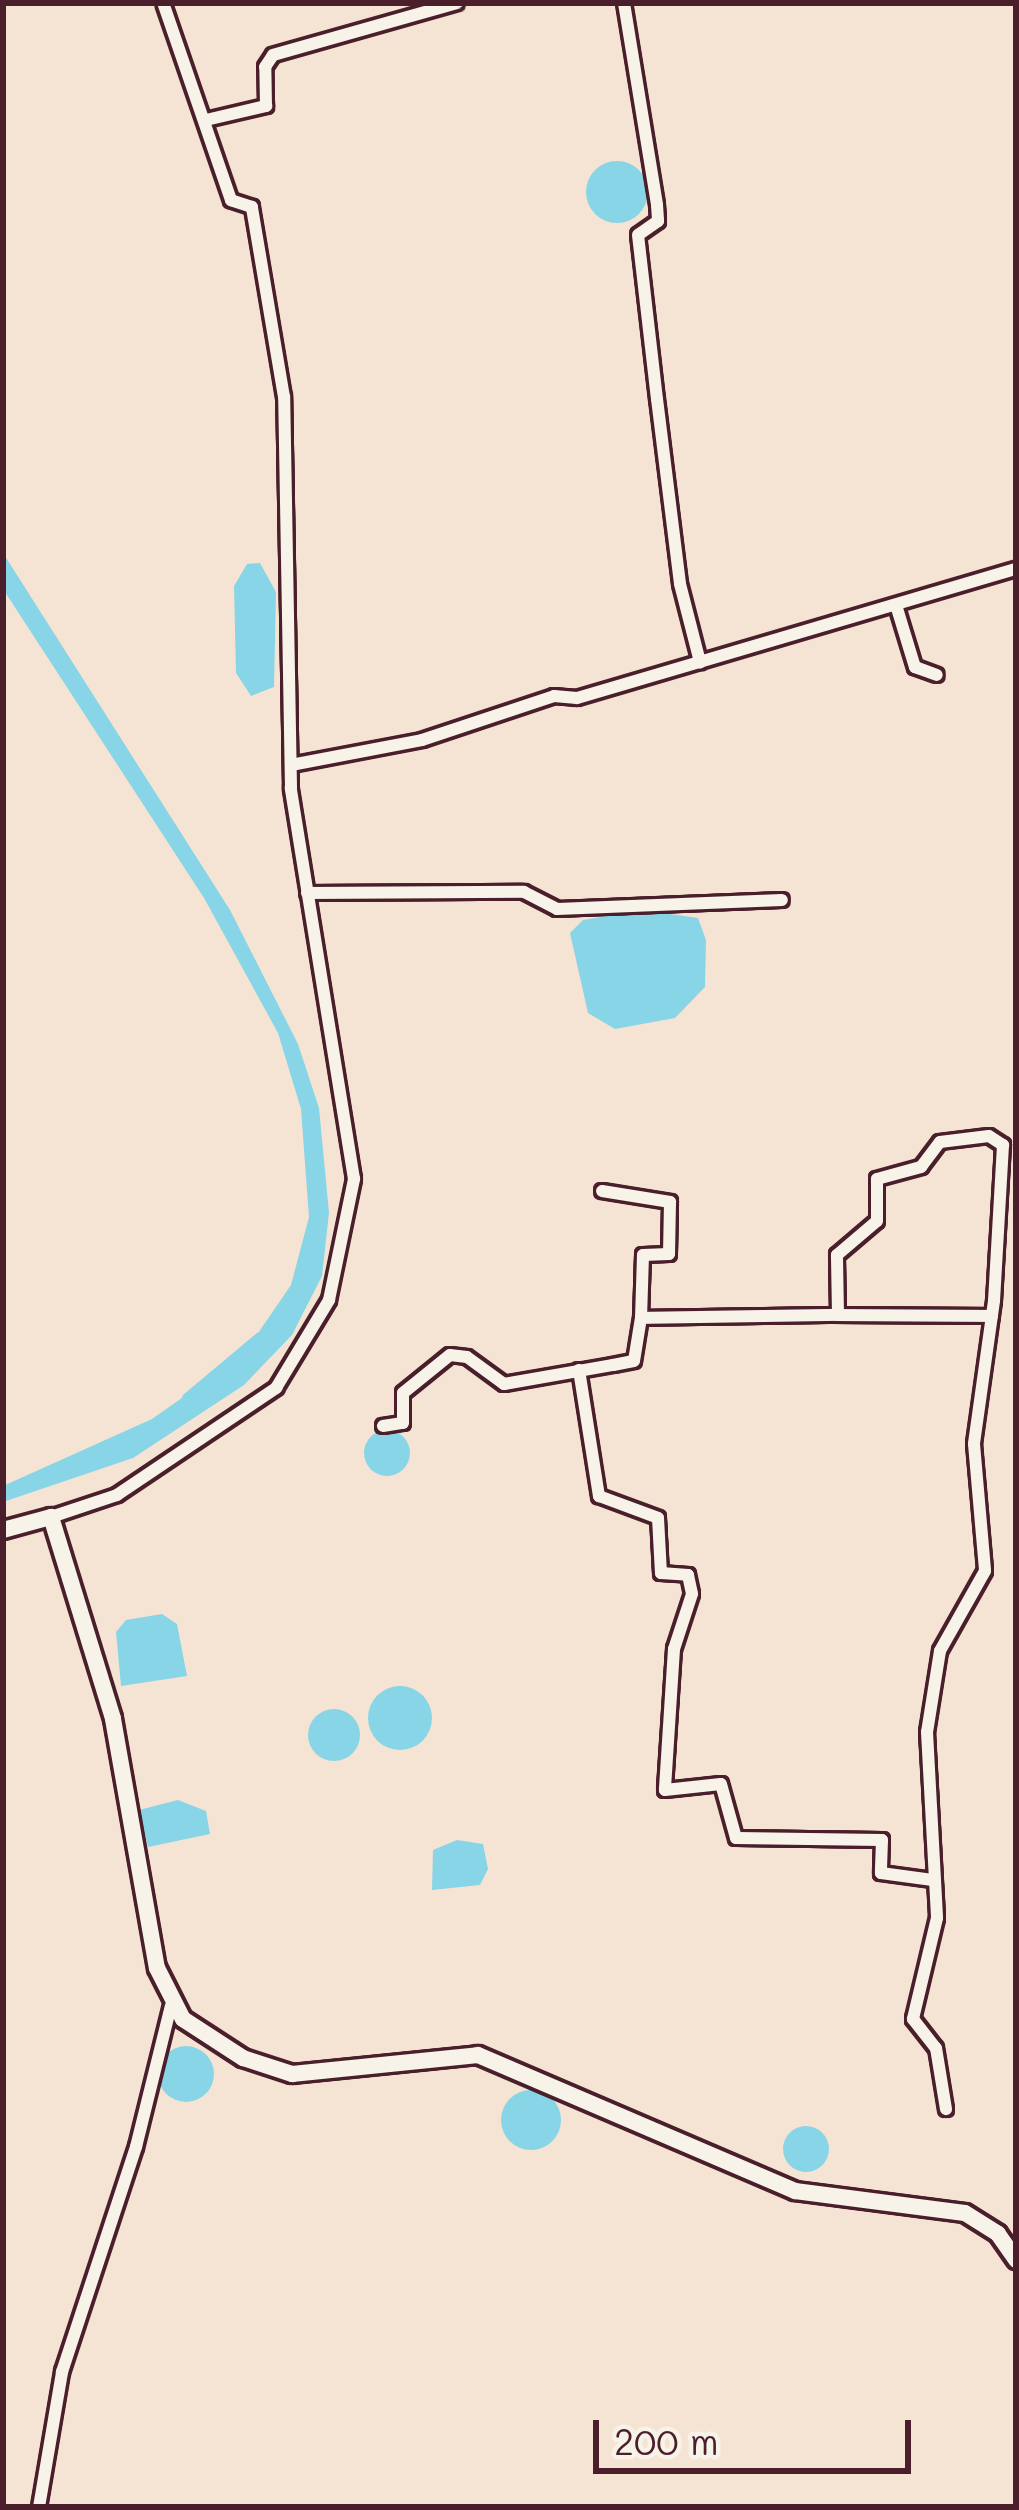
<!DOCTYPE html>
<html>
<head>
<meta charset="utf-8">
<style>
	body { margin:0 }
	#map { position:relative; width:1019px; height:2510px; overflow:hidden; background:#f5e4d3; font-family:Mali,sans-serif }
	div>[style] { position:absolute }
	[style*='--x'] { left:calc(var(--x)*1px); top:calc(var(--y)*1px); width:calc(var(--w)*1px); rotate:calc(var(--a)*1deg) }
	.water>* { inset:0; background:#88d5e7 }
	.round { border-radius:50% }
	.canal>* { height:10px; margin:-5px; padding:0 5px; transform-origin:5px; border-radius:5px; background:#88d5e7 }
	.roads { filter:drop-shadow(3px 0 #4a1f2b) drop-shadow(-3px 0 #4a1f2b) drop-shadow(0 3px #4a1f2b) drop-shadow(0 -3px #4a1f2b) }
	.minor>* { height:12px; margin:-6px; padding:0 6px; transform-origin:6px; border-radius:6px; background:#f7f3e8 }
	.secondary>* { height:16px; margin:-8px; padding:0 8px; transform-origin:8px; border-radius:8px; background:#f7f3e8 }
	span { translate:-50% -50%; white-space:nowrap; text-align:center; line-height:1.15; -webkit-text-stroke:12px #f7f3e8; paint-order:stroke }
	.frame { position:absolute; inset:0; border:6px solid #4a1f2b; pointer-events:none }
	.scale { position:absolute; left:593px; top:2420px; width:318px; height:54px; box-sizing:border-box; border:6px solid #4a1f2b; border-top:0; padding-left:15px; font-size:36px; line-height:42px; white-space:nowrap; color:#4a1f2b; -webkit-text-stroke:9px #f7f3e8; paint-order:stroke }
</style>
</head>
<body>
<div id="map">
	<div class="water">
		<div class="round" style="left:586px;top:161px;width:62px;height:62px"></div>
		<div style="clip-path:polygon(3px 553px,230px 910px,298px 1044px,319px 1108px,329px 1213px,322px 1276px,292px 1335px,244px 1385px,133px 1458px,3px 1502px,3px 1486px,152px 1419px,243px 1355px,291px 1285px,309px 1217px,301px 1109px,278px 1033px,204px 898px,3px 589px)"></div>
		<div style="clip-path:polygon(260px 563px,276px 592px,274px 687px,251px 696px,236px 673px,234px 586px,247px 564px)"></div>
		<div style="clip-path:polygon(642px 910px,698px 918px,706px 940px,705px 987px,675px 1018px,615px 1029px,588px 1013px,570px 933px,583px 920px)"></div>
		<div class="round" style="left:364px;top:1430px;width:46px;height:46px"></div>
		<div style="clip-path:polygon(162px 1614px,177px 1624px,187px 1676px,121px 1686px,116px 1632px,126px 1620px)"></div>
		<div class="round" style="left:368px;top:1686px;width:64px;height:64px"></div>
		<div class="round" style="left:308px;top:1709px;width:52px;height:52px"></div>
		<div style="clip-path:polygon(178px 1800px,206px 1811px,210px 1834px,148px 1847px,139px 1810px)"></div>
		<div style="clip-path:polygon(457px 1840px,483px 1844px,488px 1869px,480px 1885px,432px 1890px,433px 1850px)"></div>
		<div class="round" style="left:158px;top:2046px;width:56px;height:56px"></div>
		<div class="round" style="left:501px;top:2090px;width:60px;height:60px"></div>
		<div class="round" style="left:783px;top:2126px;width:46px;height:46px"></div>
	</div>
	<div class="canal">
		<div style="--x:187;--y:1398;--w:95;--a:-39.9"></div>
	</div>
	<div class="roads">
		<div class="minor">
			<div style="--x:624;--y:3;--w:205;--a:80.7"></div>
			<div style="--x:657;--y:205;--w:16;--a:86"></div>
			<div style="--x:658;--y:221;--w:24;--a:145"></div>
			<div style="--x:638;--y:235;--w:165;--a:83.4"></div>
			<div style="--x:657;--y:399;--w:186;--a:82.9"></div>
			<div style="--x:680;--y:584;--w:81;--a:75.6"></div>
			<div style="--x:206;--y:120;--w:62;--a:-13.1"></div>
			<div style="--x:266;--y:106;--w:39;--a:-91"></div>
			<div style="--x:265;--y:67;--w:14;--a:-56"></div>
			<div style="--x:273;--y:55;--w:191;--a:-15.8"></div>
			<div style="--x:896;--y:605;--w:65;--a:73"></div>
			<div style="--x:915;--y:667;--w:23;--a:20"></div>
			<div style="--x:291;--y:765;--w:133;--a:-10.8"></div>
			<div style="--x:422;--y:740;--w:139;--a:-18.4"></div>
			<div style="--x:554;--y:696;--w:23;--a:5"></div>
			<div style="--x:577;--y:698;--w:458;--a:-16.4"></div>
			<div style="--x:307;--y:893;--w:217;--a:-0.3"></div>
			<div style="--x:524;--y:892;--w:37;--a:27"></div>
			<div style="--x:557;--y:909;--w:225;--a:-2.3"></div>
			<div style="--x:602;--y:1191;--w:69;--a:9.2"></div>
			<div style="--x:670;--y:1202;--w:52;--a:91.1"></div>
			<div style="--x:669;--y:1254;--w:26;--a:178"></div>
			<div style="--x:643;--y:1255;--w:63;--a:91.8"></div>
			<div style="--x:641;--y:1318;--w:197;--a:-0.9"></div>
			<div style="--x:838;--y:1315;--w:60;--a:-91"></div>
			<div style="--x:837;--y:1255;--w:52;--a:-40.4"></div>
			<div style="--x:877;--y:1221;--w:42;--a:-90"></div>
			<div style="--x:877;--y:1179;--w:46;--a:-15.3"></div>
			<div style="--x:921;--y:1167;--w:31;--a:-53"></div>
			<div style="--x:940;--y:1142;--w:49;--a:-7"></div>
			<div style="--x:989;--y:1136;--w:17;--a:33"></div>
			<div style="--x:1003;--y:1145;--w:156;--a:93.3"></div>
			<div style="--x:994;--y:1301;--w:144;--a:98"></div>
			<div style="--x:974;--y:1444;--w:127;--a:85"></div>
			<div style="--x:985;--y:1571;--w:92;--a:119.4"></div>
			<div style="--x:940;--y:1651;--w:82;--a:99.1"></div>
			<div style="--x:927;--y:1732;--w:186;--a:86.9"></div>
			<div style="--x:937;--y:1918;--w:104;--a:103.4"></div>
			<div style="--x:913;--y:2019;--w:37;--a:52"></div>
			<div style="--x:936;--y:2048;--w:62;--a:80.7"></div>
			<div style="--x:838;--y:1315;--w:154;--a:0.4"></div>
			<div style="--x:579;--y:1370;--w:128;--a:81"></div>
			<div style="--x:599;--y:1496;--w:63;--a:20.4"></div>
			<div style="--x:658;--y:1518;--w:55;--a:86.9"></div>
			<div style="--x:661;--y:1573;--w:27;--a:4"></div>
			<div style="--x:688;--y:1575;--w:19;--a:78"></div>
			<div style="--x:692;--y:1594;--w:58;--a:108.1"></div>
			<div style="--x:674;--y:1649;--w:141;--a:93.7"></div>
			<div style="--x:665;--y:1790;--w:56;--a:-6.1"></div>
			<div style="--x:721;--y:1784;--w:56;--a:74.5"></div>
			<div style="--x:736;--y:1838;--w:146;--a:0.8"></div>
			<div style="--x:882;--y:1840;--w:33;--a:92"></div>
			<div style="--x:881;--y:1873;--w:52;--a:7.7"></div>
			<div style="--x:383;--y:1426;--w:20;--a:-9"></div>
			<div style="--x:403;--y:1423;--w:30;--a:-90"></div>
			<div style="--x:403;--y:1393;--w:60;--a:-39"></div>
			<div style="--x:450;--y:1355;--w:17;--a:7"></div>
			<div style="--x:467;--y:1357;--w:46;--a:36.1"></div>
			<div style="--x:504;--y:1384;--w:111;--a:-9.9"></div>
			<div style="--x:613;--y:1365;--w:21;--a:-11"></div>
			<div style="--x:634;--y:1361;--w:44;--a:-80.8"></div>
			<div style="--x:51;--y:1517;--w:70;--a:-18.4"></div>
			<div style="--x:117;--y:1495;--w:192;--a:-33.9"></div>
			<div style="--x:276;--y:1388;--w:103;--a:-58.9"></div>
			<div style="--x:329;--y:1300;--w:124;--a:-78.3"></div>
			<div style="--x:354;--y:1179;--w:396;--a:-99.2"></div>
			<div style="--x:291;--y:788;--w:391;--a:-91"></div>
			<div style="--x:284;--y:397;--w:193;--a:-99.6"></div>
			<div style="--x:252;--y:207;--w:22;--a:-162"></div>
			<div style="--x:231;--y:200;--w:208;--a:-109"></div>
			<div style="--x:39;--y:2507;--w:137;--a:-80.3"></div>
			<div style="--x:62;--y:2372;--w:237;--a:-71.8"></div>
			<div style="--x:136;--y:2147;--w:145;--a:-76.1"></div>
		</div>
		<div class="secondary">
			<div style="--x:3;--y:1530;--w:50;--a:-15.2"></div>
			<div style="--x:51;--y:1517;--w:211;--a:72.9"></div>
			<div style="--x:113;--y:1719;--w:253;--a:80"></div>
			<div style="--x:157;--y:1968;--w:57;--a:63"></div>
			<div style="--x:183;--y:2019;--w:72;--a:33"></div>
			<div style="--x:243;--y:2058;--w:52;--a:18.1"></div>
			<div style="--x:292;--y:2074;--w:187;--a:-5.8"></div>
			<div style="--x:478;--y:2055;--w:345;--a:23.2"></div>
			<div style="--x:795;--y:2191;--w:171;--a:7.4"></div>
			<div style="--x:965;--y:2213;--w:39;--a:32"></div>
			<div style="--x:998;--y:2234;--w:32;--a:55"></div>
		</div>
	</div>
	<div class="frame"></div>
	<div class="scale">200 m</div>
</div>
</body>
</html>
